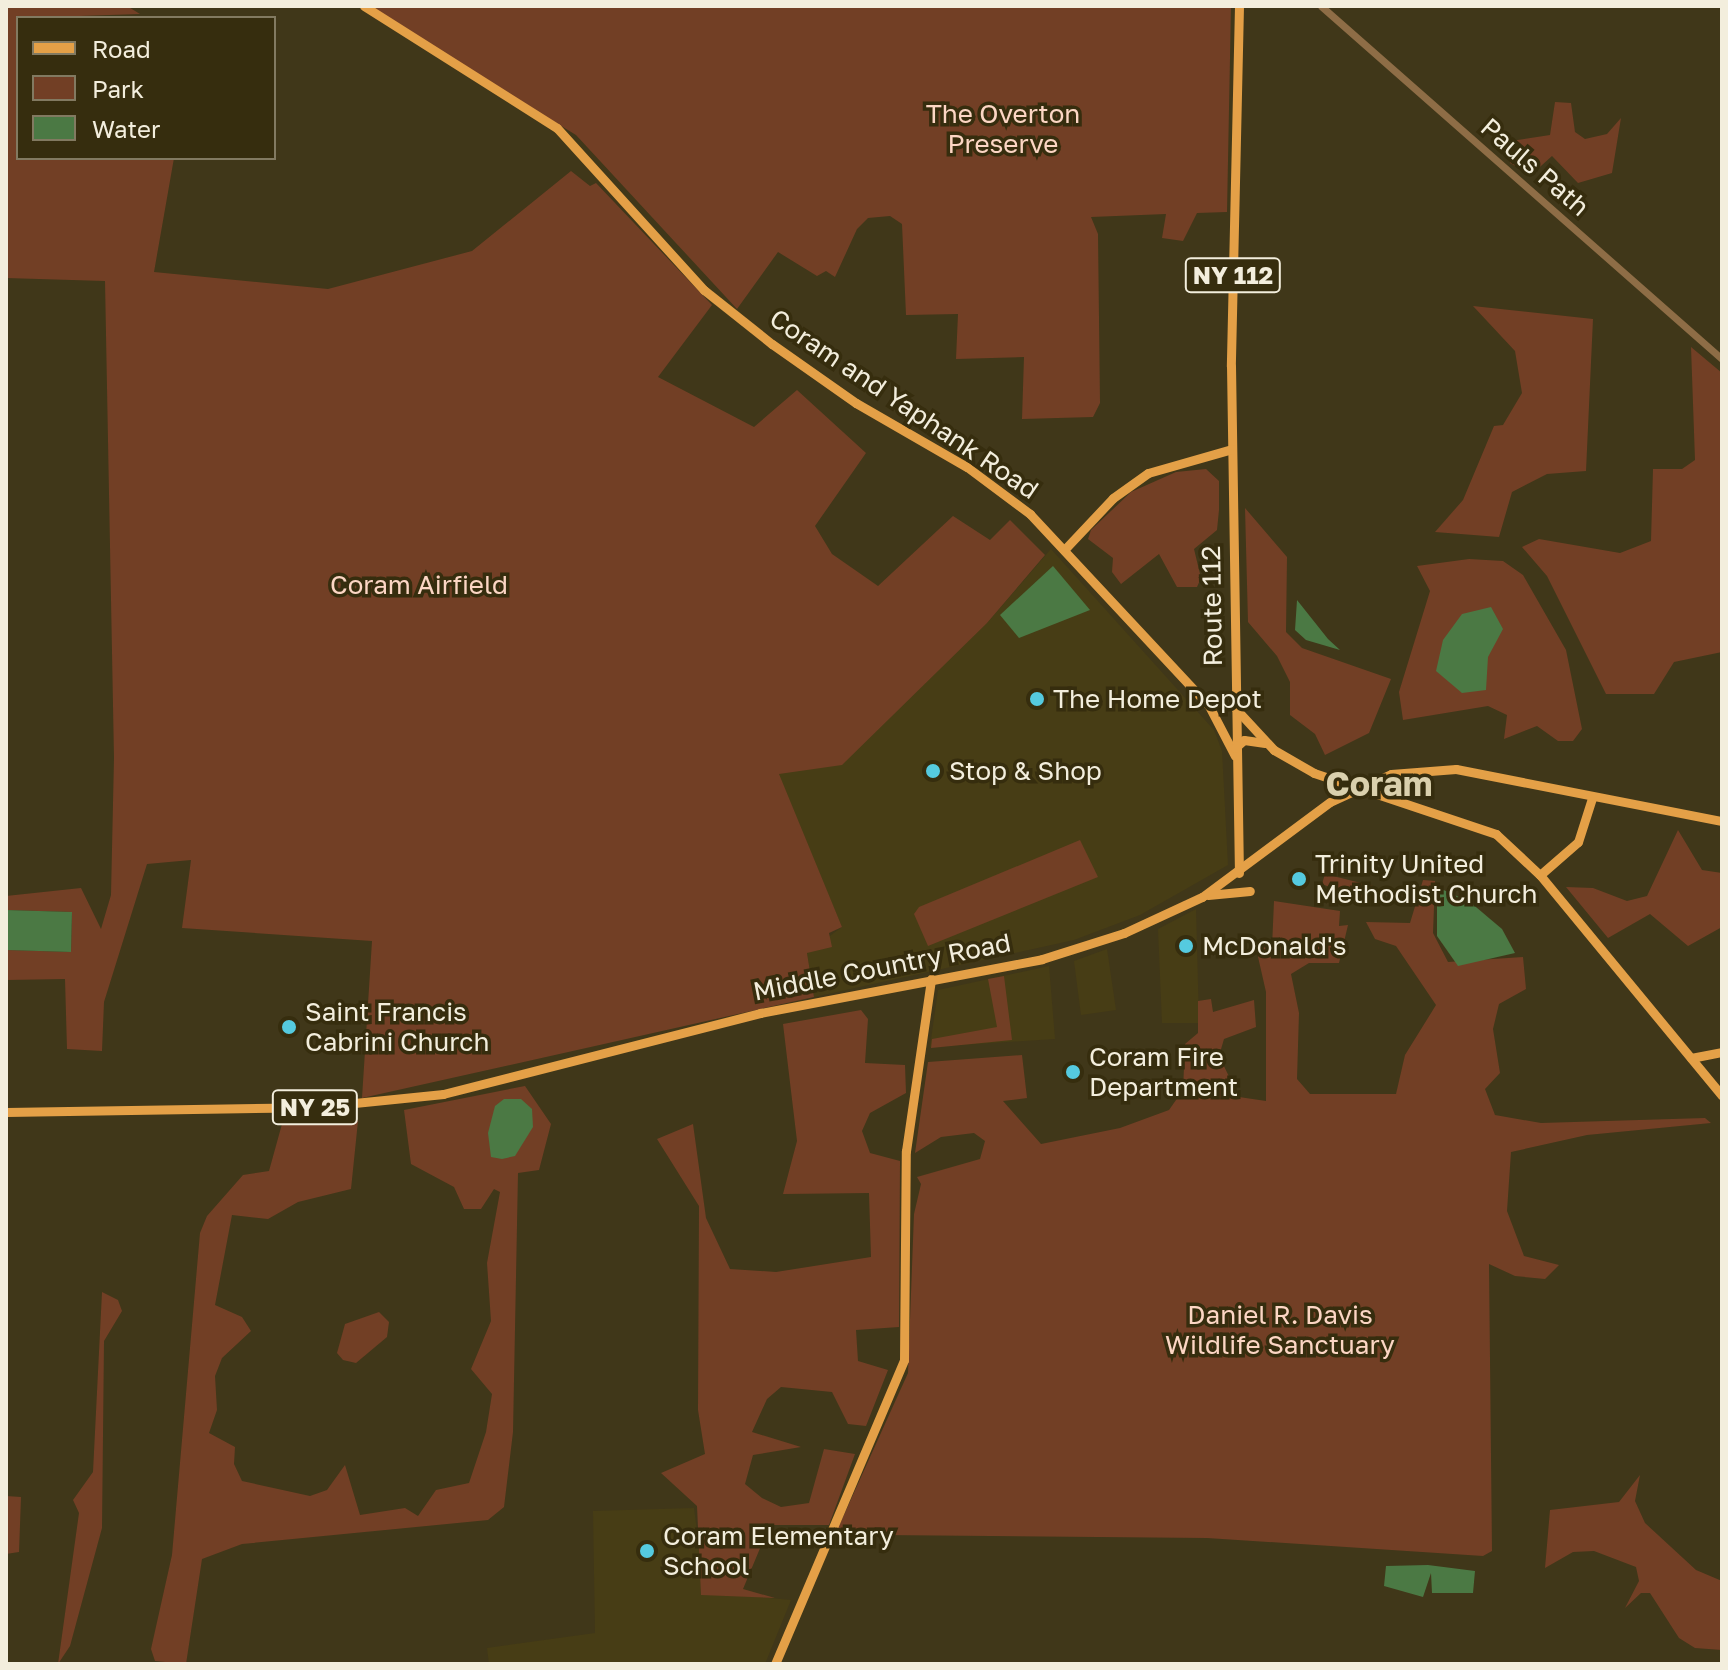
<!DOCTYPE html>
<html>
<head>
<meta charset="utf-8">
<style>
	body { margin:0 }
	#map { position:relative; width:1728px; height:1670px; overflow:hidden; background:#403719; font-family:"Golos Text",sans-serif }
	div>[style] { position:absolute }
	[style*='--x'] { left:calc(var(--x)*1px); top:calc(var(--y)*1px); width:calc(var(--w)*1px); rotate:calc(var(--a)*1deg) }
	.built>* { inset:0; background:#473d15 }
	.green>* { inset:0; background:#723f25 }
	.water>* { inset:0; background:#4b7944 }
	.minor>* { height:7px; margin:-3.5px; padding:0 3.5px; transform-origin:3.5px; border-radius:3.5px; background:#8e6d46 }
	.major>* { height:9px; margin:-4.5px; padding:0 4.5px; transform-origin:4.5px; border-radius:4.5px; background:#e4a047 }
	.dots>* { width:22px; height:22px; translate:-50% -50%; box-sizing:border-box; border:4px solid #362d0e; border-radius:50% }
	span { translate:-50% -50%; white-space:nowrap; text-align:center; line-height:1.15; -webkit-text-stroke:7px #362d0e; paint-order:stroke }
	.shield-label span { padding:2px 6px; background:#362d0e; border:2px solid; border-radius:6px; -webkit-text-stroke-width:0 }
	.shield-label { font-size:24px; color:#f3eedd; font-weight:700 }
	.park-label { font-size:26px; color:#fcd6c4 }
	.street-label { font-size:26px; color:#f3eedd }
	.poi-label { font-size:26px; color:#f3eedd }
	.left { translate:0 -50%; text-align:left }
	.district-label { font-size:34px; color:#dad0ad; font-weight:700 }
	.frame { position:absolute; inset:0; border:8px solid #f3eedd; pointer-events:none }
	.legend { position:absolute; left:16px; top:16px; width:260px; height:144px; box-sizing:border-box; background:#362d0e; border:2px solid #827a61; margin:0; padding:10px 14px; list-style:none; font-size:24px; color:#f3eedd }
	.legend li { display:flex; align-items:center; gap:16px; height:40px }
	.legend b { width:40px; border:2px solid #827a61 }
</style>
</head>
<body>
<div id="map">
	<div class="built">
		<div style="clip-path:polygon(1051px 549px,1214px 730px,1222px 751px,1228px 865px,1140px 915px,1074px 940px,814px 997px,807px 953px,842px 927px,776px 773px,987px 623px)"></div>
		<div style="clip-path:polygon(1196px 909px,1199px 1023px,1162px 1023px,1158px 929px)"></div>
		<div style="clip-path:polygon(1107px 949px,1116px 1010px,1081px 1015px,1074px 961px)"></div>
		<div style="clip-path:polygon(1049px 966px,1055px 1039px,930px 1047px,938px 990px)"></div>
		<div style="clip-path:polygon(694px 1508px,705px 1592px,791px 1600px,765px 1664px,489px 1664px,487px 1648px,595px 1633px,593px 1511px)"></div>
	</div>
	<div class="green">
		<div style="clip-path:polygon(6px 6px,127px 6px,140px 14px,18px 18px,18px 158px,174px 158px,154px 272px,328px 289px,472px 251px,571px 171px,590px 186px,596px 183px,712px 305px,658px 377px,754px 427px,797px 390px,866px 453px,815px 526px,832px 554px,878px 586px,953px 516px,990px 540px,1010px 520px,1045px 555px,987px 623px,842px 765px,779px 774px,842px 927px,829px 933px,832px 947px,807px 953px,814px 997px,362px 1098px,372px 941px,182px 928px,191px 860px,147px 864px,104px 1002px,102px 1051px,67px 1049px,65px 979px,6px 980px,6px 950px,71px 952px,72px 912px,6px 910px,6px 896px,81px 888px,101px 929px,111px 895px,114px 758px,105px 281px,6px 278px)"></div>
		<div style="clip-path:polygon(364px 6px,1231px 6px,1227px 212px,1197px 213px,1183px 241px,1162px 238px,1166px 214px,1091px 217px,1098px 234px,1100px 403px,1093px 417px,1022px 419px,1024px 357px,956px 359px,958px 314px,906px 315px,902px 224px,890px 216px,868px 218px,857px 229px,835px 277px,826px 271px,817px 276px,778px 252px,737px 309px,576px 135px)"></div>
		<div style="clip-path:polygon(1555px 102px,1571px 103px,1575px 132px,1585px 139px,1607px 134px,1621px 118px,1612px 173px,1578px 183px,1552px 156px,1531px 175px,1510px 163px,1511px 141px,1550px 135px)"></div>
		<div style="clip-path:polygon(1473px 306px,1593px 319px,1586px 471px,1547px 474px,1512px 492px,1499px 537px,1435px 532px,1463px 500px,1494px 426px,1503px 425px,1522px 393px,1515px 351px)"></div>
		<div style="clip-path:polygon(1691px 347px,1722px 373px,1722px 652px,1674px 662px,1654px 694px,1606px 694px,1547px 576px,1522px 547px,1539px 539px,1620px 553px,1651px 541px,1653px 469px,1682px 469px,1695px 460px)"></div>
		<div style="clip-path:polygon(1206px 469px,1219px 481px,1219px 510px,1217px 530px,1194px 549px,1201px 578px,1197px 587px,1177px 587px,1159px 554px,1121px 584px,1112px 572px,1113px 558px,1088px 539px,1091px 530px,1131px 492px,1176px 472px)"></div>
		<div style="clip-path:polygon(1245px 508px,1287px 557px,1286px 632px,1302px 648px,1391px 679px,1369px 733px,1325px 755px,1315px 734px,1290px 715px,1290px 682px,1277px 656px,1248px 622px)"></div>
		<div style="clip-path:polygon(1469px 559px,1503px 561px,1523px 575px,1566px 650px,1582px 729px,1573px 741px,1558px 741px,1537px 726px,1504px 739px,1507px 715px,1488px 706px,1403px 720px,1399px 692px,1430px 591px,1417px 566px)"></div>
		<div style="clip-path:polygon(1678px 830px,1702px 870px,1722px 873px,1722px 927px,1688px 946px,1650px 914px,1608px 938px,1566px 887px,1593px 888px,1627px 901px,1647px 896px)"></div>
		<div style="clip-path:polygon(1080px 840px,1098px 877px,928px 946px,914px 914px,919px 907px)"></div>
		<div style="clip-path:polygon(1325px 874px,1373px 886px,1367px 902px,1322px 884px)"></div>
		<div style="clip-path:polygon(1423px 880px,1435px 881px,1433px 933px,1448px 962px,1523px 957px,1526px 989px,1499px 1004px,1493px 1029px,1500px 1073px,1485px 1089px,1495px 1115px,1541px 1123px,1705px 1118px,1711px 1123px,1587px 1135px,1511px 1152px,1507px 1211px,1524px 1256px,1559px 1265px,1545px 1279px,1515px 1276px,1489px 1264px,1492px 1551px,1483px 1556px,1207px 1538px,882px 1535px,838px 1528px,908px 1373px,914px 1214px,921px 1184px,917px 1177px,980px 1159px,985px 1141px,974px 1133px,941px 1137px,915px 1153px,928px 1062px,1022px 1055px,1027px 1098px,1003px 1101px,1041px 1144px,1120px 1128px,1169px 1110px,1183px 1090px,1185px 1044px,1198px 1033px,1198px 1001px,1211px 999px,1213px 1012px,1254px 1000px,1256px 1027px,1224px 1039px,1219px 1056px,1239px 1097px,1266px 1101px,1266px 992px,1256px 948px,1272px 947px,1274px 901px,1340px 911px,1339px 926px,1348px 925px,1339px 963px,1309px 963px,1291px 974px,1299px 1013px,1297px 1079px,1310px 1094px,1396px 1094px,1405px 1055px,1436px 1005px,1396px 946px,1375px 939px,1366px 922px,1410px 923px)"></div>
		<div style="clip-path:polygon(1004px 976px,1012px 1040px,931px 1048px,932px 1039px,997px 1027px,988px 979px)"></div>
		<div style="clip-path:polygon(861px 1010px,868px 1019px,865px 1063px,905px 1065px,906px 1093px,870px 1113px,862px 1131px,870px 1153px,900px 1161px,899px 1327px,856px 1330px,858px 1361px,888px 1370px,866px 1426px,848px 1424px,832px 1392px,781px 1387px,767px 1399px,752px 1432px,801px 1447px,753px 1455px,745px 1484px,762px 1498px,781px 1507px,809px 1503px,824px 1449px,855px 1454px,829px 1525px,760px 1525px,761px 1546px,743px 1589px,775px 1598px,701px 1595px,697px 1506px,661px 1473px,705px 1454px,698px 1410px,699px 1206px,657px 1139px,693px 1124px,706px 1218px,730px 1269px,776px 1272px,871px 1257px,869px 1193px,783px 1194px,797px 1141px,783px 1024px)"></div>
		<div style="clip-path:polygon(525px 1086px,551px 1124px,539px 1170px,518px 1173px,513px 1432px,504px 1507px,488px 1520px,242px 1544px,202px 1559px,186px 1664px,155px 1661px,151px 1649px,172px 1555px,200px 1233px,207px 1216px,243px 1175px,269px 1171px,282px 1124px,347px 1117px,358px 1121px,351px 1189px,298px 1202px,268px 1219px,232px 1215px,215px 1305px,242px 1317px,251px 1331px,222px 1358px,215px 1376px,217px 1410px,209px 1433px,235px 1447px,234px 1464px,242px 1481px,310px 1496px,327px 1490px,345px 1465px,360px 1515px,405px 1508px,418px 1516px,436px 1490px,469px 1483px,486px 1432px,492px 1394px,471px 1369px,491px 1321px,487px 1263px,500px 1192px,494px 1189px,481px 1209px,464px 1209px,454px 1187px,411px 1164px,404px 1110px)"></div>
		<div style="clip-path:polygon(102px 1292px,118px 1300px,122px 1311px,104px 1341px,102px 1528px,70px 1646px,58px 1664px,79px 1513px,73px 1500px,93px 1472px)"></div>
		<div style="clip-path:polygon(379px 1312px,389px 1322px,387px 1337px,356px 1363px,343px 1360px,337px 1353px,345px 1324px)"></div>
		<div style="clip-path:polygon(1640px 1475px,1635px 1501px,1645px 1523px,1696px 1570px,1722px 1581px,1722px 1650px,1695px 1648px,1679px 1638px,1650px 1593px,1641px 1593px,1625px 1608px,1639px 1581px,1636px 1567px,1594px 1551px,1573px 1552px,1545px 1568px,1550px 1510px,1619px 1502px)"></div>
		<div style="clip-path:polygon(6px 1496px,21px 1497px,19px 1552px,6px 1554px)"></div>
	</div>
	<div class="water">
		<div style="clip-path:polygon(1053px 566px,1090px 610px,1019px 638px,1000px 615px)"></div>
		<div style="clip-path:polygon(1297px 600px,1328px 639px,1340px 650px,1306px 640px,1295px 630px)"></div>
		<div style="clip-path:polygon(1491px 607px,1503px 629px,1488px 657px,1486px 690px,1462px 693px,1436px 671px,1443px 640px,1462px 614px)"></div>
		<div style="clip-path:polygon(1437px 887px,1470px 902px,1502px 929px,1515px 953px,1458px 966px,1437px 936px)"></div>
		<div style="clip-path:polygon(6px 910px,72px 912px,71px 952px,6px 950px)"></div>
		<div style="clip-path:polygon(504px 1099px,521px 1099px,532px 1109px,533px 1127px,515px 1156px,502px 1159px,491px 1157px,488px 1133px,495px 1106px)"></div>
		<div style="clip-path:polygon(1428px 1565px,1475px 1571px,1473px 1593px,1432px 1593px,1431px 1573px,1423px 1597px,1384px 1586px,1386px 1566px)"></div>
	</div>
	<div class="minor">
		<div style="--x:1321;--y:6;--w:534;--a:41.36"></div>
	</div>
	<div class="major">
		<div style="--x:364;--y:6;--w:228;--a:32.3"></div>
		<div style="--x:557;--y:128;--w:219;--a:47.8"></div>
		<div style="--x:704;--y:290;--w:87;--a:38.5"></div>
		<div style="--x:772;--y:344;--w:103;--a:35.1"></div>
		<div style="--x:856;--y:403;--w:128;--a:30"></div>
		<div style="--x:967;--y:467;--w:79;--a:36.7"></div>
		<div style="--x:1030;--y:514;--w:262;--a:47"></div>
		<div style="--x:1209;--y:706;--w:56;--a:62.5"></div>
		<div style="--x:1239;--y:6;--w:360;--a:91.3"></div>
		<div style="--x:1231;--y:366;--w:507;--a:89.1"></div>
		<div style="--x:1064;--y:550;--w:71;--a:-46.7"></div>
		<div style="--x:1113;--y:498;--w:43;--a:-35.5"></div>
		<div style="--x:1148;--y:473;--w:87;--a:-15.9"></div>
		<div style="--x:1236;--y:709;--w:56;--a:47.2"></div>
		<div style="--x:1274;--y:750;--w:46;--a:29.9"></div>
		<div style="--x:1314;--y:773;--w:192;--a:18.5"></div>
		<div style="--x:1496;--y:834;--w:60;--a:43"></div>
		<div style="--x:1540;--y:875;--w:286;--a:50.5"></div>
		<div style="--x:1235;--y:748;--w:12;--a:-42"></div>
		<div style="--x:1244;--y:740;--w:21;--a:8"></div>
		<div style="--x:1540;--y:875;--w:50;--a:-41"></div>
		<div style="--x:1578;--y:842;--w:46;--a:-72.3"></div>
		<div style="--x:1208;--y:895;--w:42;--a:-5.4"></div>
		<div style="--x:1691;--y:1058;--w:32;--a:-11"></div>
		<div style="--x:6;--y:1112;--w:309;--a:-0.9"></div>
		<div style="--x:315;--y:1107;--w:129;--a:-5.8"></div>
		<div style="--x:443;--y:1094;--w:327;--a:-14.3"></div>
		<div style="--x:760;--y:1013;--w:287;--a:-10.8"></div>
		<div style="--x:1042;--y:959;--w:86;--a:-17.6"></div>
		<div style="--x:1124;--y:933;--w:86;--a:-24.8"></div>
		<div style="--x:1202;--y:897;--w:159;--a:-36.6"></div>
		<div style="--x:1330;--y:802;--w:67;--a:-24.7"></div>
		<div style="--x:1391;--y:774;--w:65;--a:-4.4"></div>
		<div style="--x:1456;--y:769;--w:271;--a:11.1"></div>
		<div style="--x:775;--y:1664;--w:330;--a:-67"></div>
		<div style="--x:904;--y:1360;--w:209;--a:-89.5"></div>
		<div style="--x:906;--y:1151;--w:174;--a:-81.7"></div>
	</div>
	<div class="dots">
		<div style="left:1037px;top:699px;background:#55cadf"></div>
		<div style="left:933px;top:771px;background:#55cadf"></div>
		<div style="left:1299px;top:879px;background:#55cadf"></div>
		<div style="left:1186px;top:946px;background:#55cadf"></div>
		<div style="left:289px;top:1027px;background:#55cadf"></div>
		<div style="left:1073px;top:1072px;background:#55cadf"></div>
		<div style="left:647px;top:1551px;background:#55cadf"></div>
	</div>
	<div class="shield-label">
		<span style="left:1233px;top:275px">NY 112</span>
		<span style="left:315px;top:1107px">NY 25</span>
	</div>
	<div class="park-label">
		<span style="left:1003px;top:129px">The Overton<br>Preserve</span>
		<span style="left:419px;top:585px">Coram Airfield</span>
		<span style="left:1280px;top:1330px">Daniel R. Davis<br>Wildlife Sanctuary</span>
	</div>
	<div class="street-label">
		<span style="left:1535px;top:167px;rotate:41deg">Pauls Path</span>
		<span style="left:904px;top:404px;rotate:34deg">Coram and Yaphank Road</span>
		<span style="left:1212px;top:606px;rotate:-91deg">Route 112</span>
		<span style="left:882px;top:967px;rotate:-11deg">Middle Country Road</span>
	</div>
	<div class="poi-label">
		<span class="left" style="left:1053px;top:699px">The Home Depot</span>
		<span class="left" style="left:949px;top:771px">Stop &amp; Shop</span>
		<span class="left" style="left:1315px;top:879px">Trinity United<br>Methodist Church</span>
		<span class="left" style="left:1202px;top:946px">McDonald's</span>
		<span class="left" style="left:305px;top:1027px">Saint Francis<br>Cabrini Church</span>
		<span class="left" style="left:1089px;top:1072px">Coram Fire<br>Department</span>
		<span class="left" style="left:663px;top:1551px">Coram Elementary<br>School</span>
	</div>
	<div class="district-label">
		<span style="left:1379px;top:784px">Coram</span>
	</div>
	<div class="frame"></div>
	<ul class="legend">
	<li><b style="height:10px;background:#e4a047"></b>Road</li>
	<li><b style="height:22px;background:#723f25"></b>Park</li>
	<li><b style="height:22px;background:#4b7944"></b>Water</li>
	</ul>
</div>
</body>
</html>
